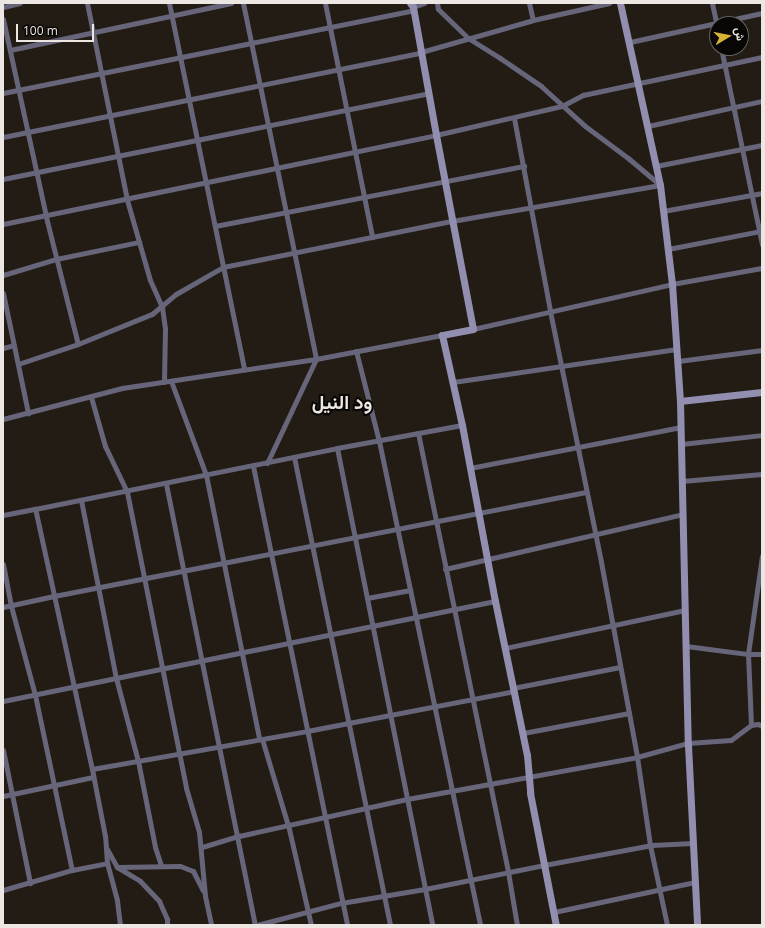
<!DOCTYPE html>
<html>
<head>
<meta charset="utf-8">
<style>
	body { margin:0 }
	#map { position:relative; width:765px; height:928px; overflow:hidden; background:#221c15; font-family:"Open Sans",Vazirmatn,sans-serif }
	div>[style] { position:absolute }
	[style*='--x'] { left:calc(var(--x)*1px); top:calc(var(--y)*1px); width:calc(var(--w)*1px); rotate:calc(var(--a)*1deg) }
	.street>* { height:5px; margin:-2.5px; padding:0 2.5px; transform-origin:2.5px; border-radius:2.5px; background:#67657a }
	.secondary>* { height:7px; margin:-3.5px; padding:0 3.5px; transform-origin:3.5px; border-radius:3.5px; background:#918eb0 }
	span { translate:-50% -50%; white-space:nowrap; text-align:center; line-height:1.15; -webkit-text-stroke:4px #090705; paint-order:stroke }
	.town-label { font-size:19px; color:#ece7e3; font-weight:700 }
	.frame { position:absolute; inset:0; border:4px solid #ece7e3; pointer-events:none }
	.north { position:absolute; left:709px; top:16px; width:40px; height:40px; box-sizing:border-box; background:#090705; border:1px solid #64615e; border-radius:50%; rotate:80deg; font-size:11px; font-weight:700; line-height:16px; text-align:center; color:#ece7e3 }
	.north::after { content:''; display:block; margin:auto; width:14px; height:18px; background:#d9b334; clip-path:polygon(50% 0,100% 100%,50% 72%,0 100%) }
	.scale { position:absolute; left:16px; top:24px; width:78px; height:18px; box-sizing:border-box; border:2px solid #ece7e3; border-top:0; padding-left:5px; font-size:12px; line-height:14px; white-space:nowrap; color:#ece7e3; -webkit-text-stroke:3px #090705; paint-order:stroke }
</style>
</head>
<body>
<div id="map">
	<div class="street">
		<div style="--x:87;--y:3;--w:201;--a:78.5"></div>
		<div style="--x:127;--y:200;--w:83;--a:74"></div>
		<div style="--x:150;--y:280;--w:30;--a:66"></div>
		<div style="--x:162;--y:307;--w:22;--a:82"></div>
		<div style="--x:165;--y:329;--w:53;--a:91.1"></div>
		<div style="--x:169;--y:3;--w:374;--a:78.4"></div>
		<div style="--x:243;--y:3;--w:363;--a:78.4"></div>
		<div style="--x:316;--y:359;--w:115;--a:115.2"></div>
		<div style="--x:325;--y:3;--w:239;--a:78.6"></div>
		<div style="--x:437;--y:3;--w:6;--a:81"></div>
		<div style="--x:438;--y:9;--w:42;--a:44"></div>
		<div style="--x:468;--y:38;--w:38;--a:32"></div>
		<div style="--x:500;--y:58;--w:50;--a:34.3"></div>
		<div style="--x:541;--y:86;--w:59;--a:42.3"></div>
		<div style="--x:585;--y:126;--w:54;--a:36.7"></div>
		<div style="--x:628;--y:158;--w:40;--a:40"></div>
		<div style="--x:529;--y:3;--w:17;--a:77"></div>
		<div style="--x:712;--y:3;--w:25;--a:78"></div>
		<div style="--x:3;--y:7;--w:17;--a:-13"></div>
		<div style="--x:413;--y:7;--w:12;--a:-20"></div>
		<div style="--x:3;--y:19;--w:207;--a:77.7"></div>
		<div style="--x:47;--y:221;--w:127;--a:75.9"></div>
		<div style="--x:630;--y:42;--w:135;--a:-12.4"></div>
		<div style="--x:721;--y:48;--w:201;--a:78.2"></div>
		<div style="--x:10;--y:50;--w:226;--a:-12"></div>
		<div style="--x:421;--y:52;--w:116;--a:-15.9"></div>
		<div style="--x:533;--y:20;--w:78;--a:-12.6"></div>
		<div style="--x:3;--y:93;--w:419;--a:-11.4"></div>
		<div style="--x:514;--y:118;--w:196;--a:79.4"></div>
		<div style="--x:550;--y:311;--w:256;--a:78.5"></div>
		<div style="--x:601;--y:562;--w:198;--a:79.5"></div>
		<div style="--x:637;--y:757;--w:89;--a:81.6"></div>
		<div style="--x:650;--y:845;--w:82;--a:78"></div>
		<div style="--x:648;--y:126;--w:117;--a:-12.4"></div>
		<div style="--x:3;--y:137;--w:426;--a:-11.4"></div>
		<div style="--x:656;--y:166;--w:108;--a:-11.2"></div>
		<div style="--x:3;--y:179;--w:434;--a:-11.4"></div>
		<div style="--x:663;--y:211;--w:101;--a:-10.3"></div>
		<div style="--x:3;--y:224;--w:442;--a:-11.6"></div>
		<div style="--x:436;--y:135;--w:129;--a:-13"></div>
		<div style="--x:562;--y:106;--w:24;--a:-28"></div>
		<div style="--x:583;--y:95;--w:183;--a:-12"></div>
		<div style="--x:215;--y:226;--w:315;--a:-11"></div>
		<div style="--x:668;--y:249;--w:95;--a:-11"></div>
		<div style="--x:3;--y:275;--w:55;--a:-16.8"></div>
		<div style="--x:56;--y:259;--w:85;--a:-11.6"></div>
		<div style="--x:3;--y:293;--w:123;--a:78.2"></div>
		<div style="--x:473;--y:329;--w:204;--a:-12.7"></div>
		<div style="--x:672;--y:284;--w:91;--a:-10.1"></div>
		<div style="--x:3;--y:348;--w:11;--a:-15"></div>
		<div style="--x:356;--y:351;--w:93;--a:75.7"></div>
		<div style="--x:379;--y:441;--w:494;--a:78.2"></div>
		<div style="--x:678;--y:361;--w:85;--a:-7.5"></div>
		<div style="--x:18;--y:364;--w:63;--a:-18.4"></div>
		<div style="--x:78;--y:344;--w:80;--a:-22.1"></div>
		<div style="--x:152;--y:314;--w:31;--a:-40"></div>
		<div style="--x:176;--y:294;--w:54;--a:-29.9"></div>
		<div style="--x:223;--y:267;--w:234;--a:-11.4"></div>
		<div style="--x:452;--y:221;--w:211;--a:-9.8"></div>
		<div style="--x:171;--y:381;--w:100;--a:69.6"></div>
		<div style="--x:206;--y:475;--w:269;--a:78.6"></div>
		<div style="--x:453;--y:382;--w:226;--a:-8.4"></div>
		<div style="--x:91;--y:397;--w:51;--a:74.1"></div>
		<div style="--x:105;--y:446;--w:51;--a:64.4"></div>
		<div style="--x:127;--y:492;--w:302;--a:78.7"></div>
		<div style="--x:186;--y:788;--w:46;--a:73.5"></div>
		<div style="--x:199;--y:832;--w:64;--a:84.6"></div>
		<div style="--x:205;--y:896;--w:30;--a:78"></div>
		<div style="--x:3;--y:419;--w:123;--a:-14.6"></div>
		<div style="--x:122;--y:388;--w:196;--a:-8.5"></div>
		<div style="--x:316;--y:359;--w:128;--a:-10.8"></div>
		<div style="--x:418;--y:433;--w:448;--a:78.4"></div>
		<div style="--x:508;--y:872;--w:54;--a:80.4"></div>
		<div style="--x:681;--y:444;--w:81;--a:-6.3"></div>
		<div style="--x:337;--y:448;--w:486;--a:78.7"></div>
		<div style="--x:294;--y:457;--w:478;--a:78.4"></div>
		<div style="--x:253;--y:466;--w:469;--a:78.4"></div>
		<div style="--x:470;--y:468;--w:215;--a:-11"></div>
		<div style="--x:682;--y:481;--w:80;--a:-5"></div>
		<div style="--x:166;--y:484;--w:450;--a:78.6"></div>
		<div style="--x:81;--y:500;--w:181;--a:78.9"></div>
		<div style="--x:116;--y:678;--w:86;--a:75.2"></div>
		<div style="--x:138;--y:761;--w:88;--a:78.8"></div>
		<div style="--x:155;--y:847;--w:20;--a:72"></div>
		<div style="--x:3;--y:515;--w:33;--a:-11"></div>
		<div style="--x:3;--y:564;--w:43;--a:79.2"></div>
		<div style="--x:11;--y:606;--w:92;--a:74.9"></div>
		<div style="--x:35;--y:695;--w:179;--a:78.1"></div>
		<div style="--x:445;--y:569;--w:244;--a:-13"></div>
		<div style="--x:367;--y:598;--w:44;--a:-10.5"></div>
		<div style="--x:3;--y:607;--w:52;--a:-12.2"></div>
		<div style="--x:54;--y:596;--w:542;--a:-11.06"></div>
		<div style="--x:686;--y:646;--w:63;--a:7.4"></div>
		<div style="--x:748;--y:654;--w:14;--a:0"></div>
		<div style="--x:505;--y:648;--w:184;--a:-11.9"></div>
		<div style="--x:513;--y:688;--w:109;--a:-11.1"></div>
		<div style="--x:3;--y:701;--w:502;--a:-11.49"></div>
		<div style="--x:751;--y:725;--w:71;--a:-92.4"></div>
		<div style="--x:748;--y:654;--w:99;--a:-81.9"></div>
		<div style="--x:523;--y:733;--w:108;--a:-10.7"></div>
		<div style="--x:262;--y:739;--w:94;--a:73.3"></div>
		<div style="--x:289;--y:829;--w:98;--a:77.1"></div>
		<div style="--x:3;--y:750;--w:136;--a:78.5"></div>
		<div style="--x:92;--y:769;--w:218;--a:-10"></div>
		<div style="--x:307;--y:731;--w:211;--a:-10.9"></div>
		<div style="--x:3;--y:796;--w:92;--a:-11.9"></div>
		<div style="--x:202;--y:847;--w:39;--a:-17"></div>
		<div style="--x:239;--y:836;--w:172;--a:-12.4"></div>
		<div style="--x:407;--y:799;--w:234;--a:-10.3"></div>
		<div style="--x:637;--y:757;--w:53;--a:-15.4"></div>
		<div style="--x:688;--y:743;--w:43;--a:-4"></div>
		<div style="--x:731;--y:740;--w:25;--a:-37"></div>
		<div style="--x:751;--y:725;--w:7;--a:-8"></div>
		<div style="--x:758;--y:724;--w:4;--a:27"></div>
		<div style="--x:107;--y:849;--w:21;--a:61"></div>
		<div style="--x:117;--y:867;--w:27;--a:31"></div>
		<div style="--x:140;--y:881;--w:28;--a:46"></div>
		<div style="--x:159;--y:901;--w:20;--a:66"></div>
		<div style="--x:167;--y:919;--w:6;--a:90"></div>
		<div style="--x:117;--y:867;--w:63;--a:-0.9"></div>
		<div style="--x:180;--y:866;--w:14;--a:21"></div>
		<div style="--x:193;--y:871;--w:22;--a:63"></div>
		<div style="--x:3;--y:890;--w:72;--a:-16.2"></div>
		<div style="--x:72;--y:870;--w:36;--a:-11"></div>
		<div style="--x:554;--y:912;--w:144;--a:-12"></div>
		<div style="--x:120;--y:925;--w:25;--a:-97"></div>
		<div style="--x:117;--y:900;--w:38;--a:-105"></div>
		<div style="--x:107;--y:863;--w:27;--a:-94"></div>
		<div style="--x:105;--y:836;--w:63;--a:-101"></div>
		<div style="--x:93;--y:774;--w:271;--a:-102.3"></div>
		<div style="--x:35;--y:509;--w:308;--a:-11.4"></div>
		<div style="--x:337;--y:448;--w:127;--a:-10.4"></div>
		<div style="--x:257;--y:925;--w:87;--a:-14.7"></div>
		<div style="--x:341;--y:903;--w:85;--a:-9.5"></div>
		<div style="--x:425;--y:889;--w:121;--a:-11.4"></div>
		<div style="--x:544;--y:865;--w:110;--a:-10.5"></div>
		<div style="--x:652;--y:845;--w:41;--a:-2.8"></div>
	</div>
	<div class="secondary">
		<div style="--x:410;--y:3;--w:5;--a:53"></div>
		<div style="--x:413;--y:7;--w:130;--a:79.8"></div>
		<div style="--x:436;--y:135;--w:197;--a:79.2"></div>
		<div style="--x:473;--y:329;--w:32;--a:169"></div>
		<div style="--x:442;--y:335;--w:92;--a:77.5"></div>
		<div style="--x:462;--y:425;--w:179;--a:79.4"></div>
		<div style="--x:495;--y:601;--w:157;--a:78.3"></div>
		<div style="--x:527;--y:755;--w:38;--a:85"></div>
		<div style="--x:530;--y:793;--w:135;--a:78.9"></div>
		<div style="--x:620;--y:3;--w:186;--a:77.6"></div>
		<div style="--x:660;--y:185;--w:100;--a:83.1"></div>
		<div style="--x:672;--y:284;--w:117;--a:86.1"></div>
		<div style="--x:680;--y:401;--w:344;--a:88.7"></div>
		<div style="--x:688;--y:745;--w:180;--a:87.1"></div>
		<div style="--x:680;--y:401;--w:82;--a:-6.3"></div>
	</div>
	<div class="town-label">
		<span style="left:342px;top:403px">ود النيل</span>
	</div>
	<div class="frame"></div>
	<div class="north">ش</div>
	<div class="scale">100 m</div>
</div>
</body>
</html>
